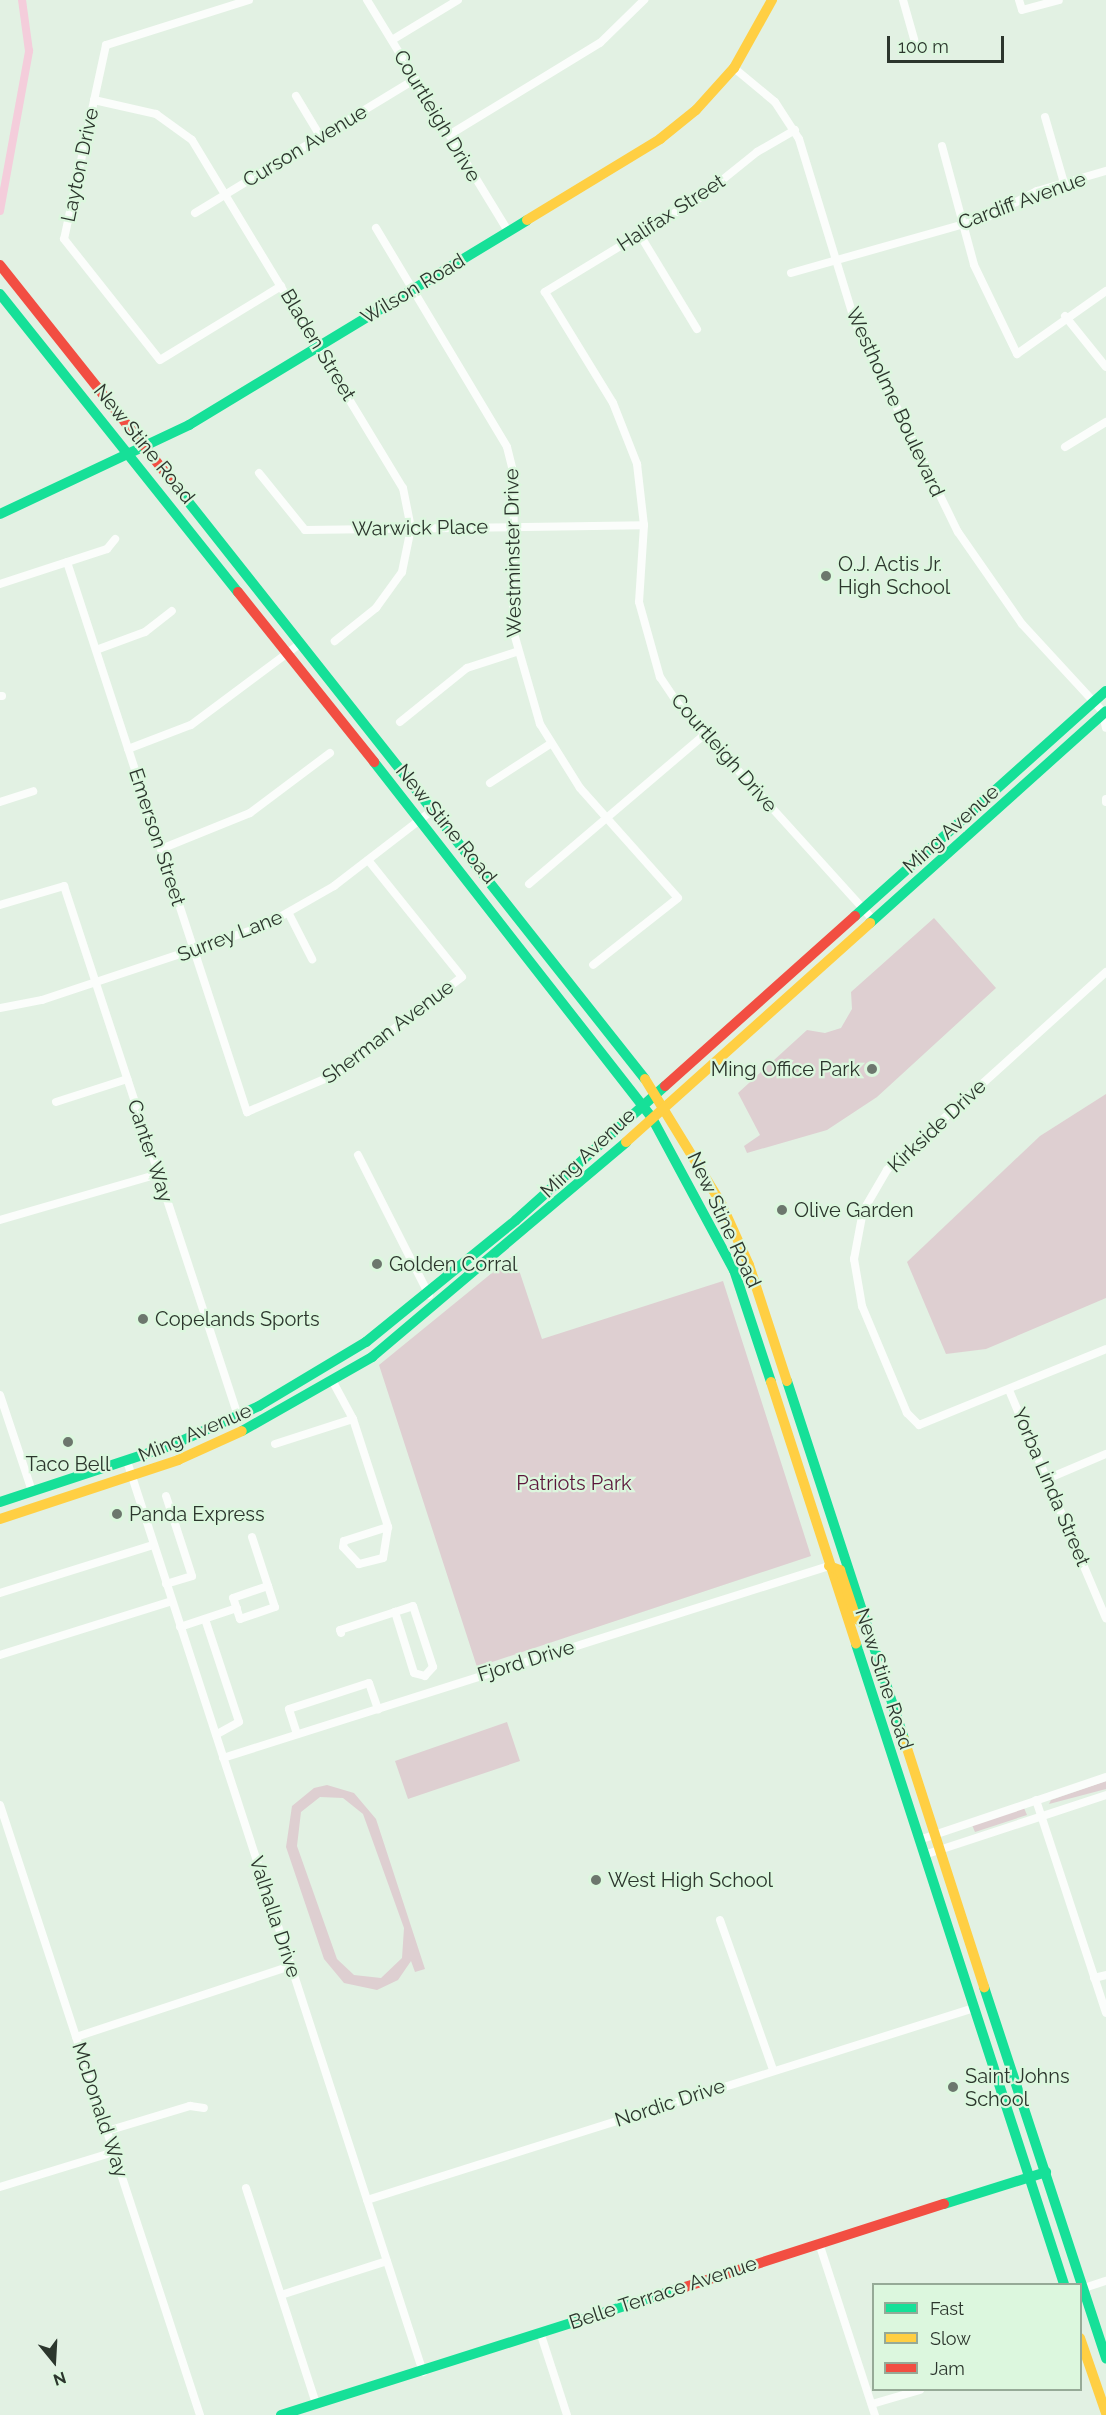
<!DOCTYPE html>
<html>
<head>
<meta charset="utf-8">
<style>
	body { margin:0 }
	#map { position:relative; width:1106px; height:2415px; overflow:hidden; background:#e2f1e3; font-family:Raleway,sans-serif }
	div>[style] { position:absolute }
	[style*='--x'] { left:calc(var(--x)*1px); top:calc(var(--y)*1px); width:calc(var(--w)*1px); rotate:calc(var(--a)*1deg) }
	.green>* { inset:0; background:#decfd1 }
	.canal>* { height:8px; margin:-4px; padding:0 4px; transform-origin:4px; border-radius:4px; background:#f4cddb }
	.street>* { height:8px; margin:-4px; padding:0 4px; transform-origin:4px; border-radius:4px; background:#fbfdfb }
	.fast>* { height:10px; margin:-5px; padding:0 5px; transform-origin:5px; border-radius:5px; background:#16e098 }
	.slow>* { height:10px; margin:-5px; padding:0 5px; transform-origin:5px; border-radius:5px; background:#ffcf43 }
	.jam>* { height:10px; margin:-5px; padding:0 5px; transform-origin:5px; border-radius:5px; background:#f24e42 }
	.dots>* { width:16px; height:16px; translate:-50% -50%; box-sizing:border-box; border:3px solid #dcf7de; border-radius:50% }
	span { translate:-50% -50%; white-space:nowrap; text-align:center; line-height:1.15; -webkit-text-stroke:4.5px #dcf7de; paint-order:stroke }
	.street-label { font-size:20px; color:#2c362d }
	.poi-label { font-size:20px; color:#2c362d }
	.left { translate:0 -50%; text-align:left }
	.right { translate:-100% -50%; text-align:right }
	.park-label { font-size:20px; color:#5c163b }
	.legend { position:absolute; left:872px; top:2283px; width:210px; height:108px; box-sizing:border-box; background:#dcf7de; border:2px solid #96aa97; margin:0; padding:8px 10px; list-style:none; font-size:18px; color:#2c362d }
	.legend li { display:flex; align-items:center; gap:12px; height:30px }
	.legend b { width:30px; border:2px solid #96aa97 }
	.north { position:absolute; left:24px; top:2331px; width:60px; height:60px; -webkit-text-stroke:4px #dcf7de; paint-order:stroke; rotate:162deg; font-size:16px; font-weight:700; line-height:24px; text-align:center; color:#2c362d }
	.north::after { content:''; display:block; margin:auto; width:21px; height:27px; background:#2c362d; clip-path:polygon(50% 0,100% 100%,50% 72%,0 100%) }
	.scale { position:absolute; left:887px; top:36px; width:117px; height:27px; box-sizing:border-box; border:3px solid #2c362d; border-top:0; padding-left:8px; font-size:18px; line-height:21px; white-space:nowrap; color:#2c362d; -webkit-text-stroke:4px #dcf7de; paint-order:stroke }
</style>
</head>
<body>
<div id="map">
	<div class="green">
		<div style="clip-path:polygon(934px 918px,996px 988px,877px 1097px,827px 1130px,747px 1153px,744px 1146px,760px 1135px,738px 1093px,807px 1030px,825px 1033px,841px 1028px,852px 1009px,851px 992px)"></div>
		<div style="clip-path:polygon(1106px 1094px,1106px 1298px,986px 1349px,946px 1354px,907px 1262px,1040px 1136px)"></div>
		<div style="clip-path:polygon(514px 1255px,542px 1339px,723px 1281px,811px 1556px,477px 1667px,379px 1365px)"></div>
		<div style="clip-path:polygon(507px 1722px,520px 1761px,408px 1799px,395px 1761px)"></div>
		<div style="clip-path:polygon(1106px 1781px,1106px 1789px,1049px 1804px,1051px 1800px)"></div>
		<div style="clip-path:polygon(evenodd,327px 1785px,354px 1793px,376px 1819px,425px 1969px,415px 1972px,411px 1961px,398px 1980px,377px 1990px,344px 1983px,324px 1959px,286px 1847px,292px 1806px,314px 1788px,327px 1785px,320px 1797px,343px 1798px,363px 1814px,404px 1928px,402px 1958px,381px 1978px,354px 1975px,337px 1959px,297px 1846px,301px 1812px,320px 1797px)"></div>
		<div style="clip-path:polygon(1024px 1808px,1027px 1815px,975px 1832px,972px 1825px)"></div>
	</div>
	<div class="canal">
		<div style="--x:0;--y:211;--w:163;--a:-79.7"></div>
		<div style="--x:29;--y:51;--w:51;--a:-97.8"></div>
	</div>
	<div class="street">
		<div style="--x:249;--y:0;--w:150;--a:162.5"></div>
		<div style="--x:106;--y:45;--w:198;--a:102.2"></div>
		<div style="--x:64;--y:239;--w:154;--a:51.6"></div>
		<div style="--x:160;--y:360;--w:142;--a:-31.4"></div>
		<div style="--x:367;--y:0;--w:271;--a:58.6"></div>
		<div style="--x:903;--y:0;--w:41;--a:74.2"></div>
		<div style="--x:1019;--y:0;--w:10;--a:73"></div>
		<div style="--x:1022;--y:10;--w:38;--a:-15"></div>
		<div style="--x:392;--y:40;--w:77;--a:-31.2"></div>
		<div style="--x:734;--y:68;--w:53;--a:39.7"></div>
		<div style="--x:775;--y:102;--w:44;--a:57"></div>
		<div style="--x:799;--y:139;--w:191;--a:73"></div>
		<div style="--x:855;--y:322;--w:234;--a:63.9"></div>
		<div style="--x:958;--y:532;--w:112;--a:55.2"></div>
		<div style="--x:1022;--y:624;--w:124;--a:47.3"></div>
		<div style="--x:296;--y:96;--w:47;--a:59"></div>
		<div style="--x:94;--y:100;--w:64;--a:12.7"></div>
		<div style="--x:156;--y:114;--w:44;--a:35.8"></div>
		<div style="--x:192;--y:140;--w:407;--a:58.8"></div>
		<div style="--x:403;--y:488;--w:41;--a:78.7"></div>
		<div style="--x:411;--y:528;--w:45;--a:101.6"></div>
		<div style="--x:402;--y:572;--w:44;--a:125.8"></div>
		<div style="--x:376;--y:608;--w:53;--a:141.2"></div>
		<div style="--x:1045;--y:117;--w:69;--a:73.9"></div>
		<div style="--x:795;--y:130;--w:44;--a:149.9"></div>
		<div style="--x:757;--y:152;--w:72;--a:141.2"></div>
		<div style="--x:701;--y:197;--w:183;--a:148.7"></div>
		<div style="--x:545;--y:292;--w:130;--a:58.5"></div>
		<div style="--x:613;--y:403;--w:66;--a:68.5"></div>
		<div style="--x:637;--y:464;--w:61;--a:83.5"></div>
		<div style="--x:644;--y:525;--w:77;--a:93.7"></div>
		<div style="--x:639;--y:602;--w:78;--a:74.4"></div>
		<div style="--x:660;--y:677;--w:34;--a:56"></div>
		<div style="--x:679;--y:705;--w:290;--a:47.9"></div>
		<div style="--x:449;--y:135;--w:177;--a:-31.4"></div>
		<div style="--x:600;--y:43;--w:62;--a:-44.3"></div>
		<div style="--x:942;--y:146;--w:123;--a:74.9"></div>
		<div style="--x:974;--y:265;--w:99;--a:64.2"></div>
		<div style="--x:1017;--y:354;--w:109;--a:-35.3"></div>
		<div style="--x:195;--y:213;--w:258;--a:-31.3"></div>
		<div style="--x:376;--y:228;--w:255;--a:59.1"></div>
		<div style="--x:507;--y:447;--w:30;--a:76"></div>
		<div style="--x:514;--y:476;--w:154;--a:90.4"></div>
		<div style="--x:513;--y:630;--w:98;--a:74"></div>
		<div style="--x:540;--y:724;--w:75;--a:58"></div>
		<div style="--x:580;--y:788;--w:147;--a:48.3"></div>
		<div style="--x:678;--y:898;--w:108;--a:141.8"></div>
		<div style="--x:640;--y:235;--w:110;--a:58.8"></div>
		<div style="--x:791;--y:273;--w:203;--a:-15.8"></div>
		<div style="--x:986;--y:218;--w:58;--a:-27.9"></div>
		<div style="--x:1037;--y:191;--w:72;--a:-16.2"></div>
		<div style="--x:1065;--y:316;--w:65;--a:51.2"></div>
		<div style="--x:1065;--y:447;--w:48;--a:-31.4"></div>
		<div style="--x:259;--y:473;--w:73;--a:51.1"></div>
		<div style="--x:305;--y:530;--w:339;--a:-0.8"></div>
		<div style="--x:67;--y:562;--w:579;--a:71.88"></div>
		<div style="--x:247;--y:1112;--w:92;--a:-23"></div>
		<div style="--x:332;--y:1076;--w:163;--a:-37.3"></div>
		<div style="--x:462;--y:977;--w:150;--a:-128.8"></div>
		<div style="--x:0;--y:584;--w:113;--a:-18.1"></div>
		<div style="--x:107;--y:549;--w:13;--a:-51"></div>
		<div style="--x:96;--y:650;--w:52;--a:-20.2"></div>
		<div style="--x:145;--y:632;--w:34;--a:-38"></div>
		<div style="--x:0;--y:696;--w:2;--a:0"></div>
		<div style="--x:1103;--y:714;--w:14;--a:78"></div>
		<div style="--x:400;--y:722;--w:86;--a:-38.9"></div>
		<div style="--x:467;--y:668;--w:52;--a:-18.1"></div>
		<div style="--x:128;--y:749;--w:67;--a:-20.9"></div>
		<div style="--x:191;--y:725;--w:137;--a:-36.7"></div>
		<div style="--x:490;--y:783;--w:72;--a:-33"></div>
		<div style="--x:1106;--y:799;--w:3;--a:90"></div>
		<div style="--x:0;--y:802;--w:35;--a:-18"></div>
		<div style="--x:161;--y:849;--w:96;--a:-22"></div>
		<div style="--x:250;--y:813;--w:100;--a:-36.9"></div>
		<div style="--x:529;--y:884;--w:231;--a:-40.4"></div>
		<div style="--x:0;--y:905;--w:67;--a:-16.5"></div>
		<div style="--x:64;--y:886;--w:558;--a:71.82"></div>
		<div style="--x:289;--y:914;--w:51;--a:62.9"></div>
		<div style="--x:1106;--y:972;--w:295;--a:137.9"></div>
		<div style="--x:887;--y:1170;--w:48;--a:120.3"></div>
		<div style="--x:863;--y:1211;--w:49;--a:100.6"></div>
		<div style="--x:854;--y:1259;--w:48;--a:80.3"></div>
		<div style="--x:862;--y:1306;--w:116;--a:67.2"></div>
		<div style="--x:907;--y:1413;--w:17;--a:45"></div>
		<div style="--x:919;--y:1425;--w:202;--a:-22.1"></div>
		<div style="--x:0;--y:1008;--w:43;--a:-10.8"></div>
		<div style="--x:42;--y:1000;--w:234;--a:-18.4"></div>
		<div style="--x:264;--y:926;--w:81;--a:-29.7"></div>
		<div style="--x:334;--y:886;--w:126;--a:-37.6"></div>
		<div style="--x:56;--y:1102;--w:75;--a:-17.9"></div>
		<div style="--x:358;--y:1155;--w:157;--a:63.1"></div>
		<div style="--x:0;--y:1220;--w:165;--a:-16.2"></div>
		<div style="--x:333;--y:1382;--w:42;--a:61.6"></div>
		<div style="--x:353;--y:1419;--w:114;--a:72"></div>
		<div style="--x:1009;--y:1390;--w:248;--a:67"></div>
		<div style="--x:0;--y:1395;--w:101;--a:71.6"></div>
		<div style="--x:275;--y:1444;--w:82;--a:-17.8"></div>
		<div style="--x:127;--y:1461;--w:958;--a:72"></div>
		<div style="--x:1047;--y:1479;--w:64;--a:-23"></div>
		<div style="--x:388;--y:1527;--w:31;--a:99"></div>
		<div style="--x:383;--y:1558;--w:25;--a:166"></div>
		<div style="--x:359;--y:1564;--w:23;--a:-133"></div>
		<div style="--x:343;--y:1547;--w:6;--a:-81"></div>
		<div style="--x:344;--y:1541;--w:46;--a:-17.7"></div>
		<div style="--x:252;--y:1537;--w:52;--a:71.9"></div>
		<div style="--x:268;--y:1586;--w:22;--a:72"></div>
		<div style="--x:275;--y:1607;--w:37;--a:161"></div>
		<div style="--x:240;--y:1619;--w:22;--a:-108"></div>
		<div style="--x:233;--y:1598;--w:37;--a:-19"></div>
		<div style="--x:166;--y:1584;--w:27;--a:-17"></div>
		<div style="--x:192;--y:1576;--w:84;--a:-108"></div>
		<div style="--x:0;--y:1593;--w:160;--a:-17.4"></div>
		<div style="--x:205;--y:1619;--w:108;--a:71.7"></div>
		<div style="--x:239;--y:1722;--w:26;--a:151"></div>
		<div style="--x:180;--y:1627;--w:60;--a:-18.4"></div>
		<div style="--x:341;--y:1633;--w:3;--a:-108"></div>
		<div style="--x:340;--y:1630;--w:58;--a:-18.1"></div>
		<div style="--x:395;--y:1612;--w:19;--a:-18"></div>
		<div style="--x:413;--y:1606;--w:64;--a:71.8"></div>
		<div style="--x:433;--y:1667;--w:12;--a:132"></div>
		<div style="--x:425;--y:1676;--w:11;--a:-165"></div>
		<div style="--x:414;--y:1673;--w:64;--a:-107.3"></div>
		<div style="--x:0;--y:1655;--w:180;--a:-17.4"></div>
		<div style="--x:297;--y:1734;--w:26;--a:-108"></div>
		<div style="--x:289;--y:1709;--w:84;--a:-18"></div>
		<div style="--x:369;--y:1683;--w:28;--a:71"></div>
		<div style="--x:223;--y:1758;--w:636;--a:-17.58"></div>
		<div style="--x:1036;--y:1800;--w:224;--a:71.8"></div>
		<div style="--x:0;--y:1805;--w:642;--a:71.85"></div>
		<div style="--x:919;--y:1840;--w:197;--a:-18.6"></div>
		<div style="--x:924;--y:1855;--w:192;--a:-18.2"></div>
		<div style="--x:720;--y:1920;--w:159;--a:70.5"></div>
		<div style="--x:1094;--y:1978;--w:12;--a:-14"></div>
		<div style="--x:76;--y:2037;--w:226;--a:-18.3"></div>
		<div style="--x:107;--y:2131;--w:87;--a:-16.8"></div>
		<div style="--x:190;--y:2106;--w:14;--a:8"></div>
		<div style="--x:0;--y:2187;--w:119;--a:-17.1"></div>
		<div style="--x:246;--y:2188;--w:227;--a:72"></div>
		<div style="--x:367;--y:2200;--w:637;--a:-17.55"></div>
		<div style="--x:819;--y:2243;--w:181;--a:72"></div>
		<div style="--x:1084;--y:2288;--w:23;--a:-18"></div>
		<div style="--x:281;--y:2295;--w:111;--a:-17.8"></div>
		<div style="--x:540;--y:2332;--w:87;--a:72"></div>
		<div style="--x:872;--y:2404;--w:50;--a:-16.3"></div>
	</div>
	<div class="fast">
		<div style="--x:0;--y:294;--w:381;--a:51.4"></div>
		<div style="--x:175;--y:485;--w:757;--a:51.65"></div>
		<div style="--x:0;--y:514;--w:209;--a:-25.2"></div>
		<div style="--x:189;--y:425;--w:395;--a:-31.2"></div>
		<div style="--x:374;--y:762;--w:452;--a:52"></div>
		<div style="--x:652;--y:1118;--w:173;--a:61.7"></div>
		<div style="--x:734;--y:1270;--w:118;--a:71.7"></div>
		<div style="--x:855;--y:916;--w:337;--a:-41.9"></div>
		<div style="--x:870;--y:923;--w:317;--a:-41.9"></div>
		<div style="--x:787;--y:1381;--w:377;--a:71.9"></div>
		<div style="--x:242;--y:1431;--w:150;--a:-29.6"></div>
		<div style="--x:372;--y:1357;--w:333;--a:-40.2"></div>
		<div style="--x:0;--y:1502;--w:181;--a:-18.3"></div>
		<div style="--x:172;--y:1445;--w:95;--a:-24.1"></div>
		<div style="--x:259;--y:1406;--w:125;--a:-30.9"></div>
		<div style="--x:366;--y:1342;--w:193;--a:-39.1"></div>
		<div style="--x:516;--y:1220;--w:200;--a:-42"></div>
		<div style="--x:856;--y:1644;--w:673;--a:72"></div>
		<div style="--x:984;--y:1987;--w:391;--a:71.8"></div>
		<div style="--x:944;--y:2204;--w:107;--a:-17.4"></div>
		<div style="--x:281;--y:2415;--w:424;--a:-17.6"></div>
	</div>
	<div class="slow">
		<div style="--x:527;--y:220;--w:156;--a:-31.3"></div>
		<div style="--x:660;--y:139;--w:46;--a:-38.9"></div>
		<div style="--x:696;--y:110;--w:57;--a:-47.9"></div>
		<div style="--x:734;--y:68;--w:78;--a:-60.8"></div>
		<div style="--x:645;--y:1079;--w:145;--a:58.5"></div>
		<div style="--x:721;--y:1203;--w:68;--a:65.7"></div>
		<div style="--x:749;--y:1265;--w:122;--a:71.9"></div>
		<div style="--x:626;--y:1142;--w:328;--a:-41.9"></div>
		<div style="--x:771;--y:1382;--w:275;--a:72"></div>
		<div style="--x:0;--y:1519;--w:188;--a:-18.3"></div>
		<div style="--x:178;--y:1460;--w:70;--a:-24.4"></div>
		<div style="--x:829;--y:1566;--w:12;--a:20"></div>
		<div style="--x:840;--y:1570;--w:51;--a:71.6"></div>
		<div style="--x:856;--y:1618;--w:14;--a:39"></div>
		<div style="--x:904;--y:1739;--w:261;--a:72.1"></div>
		<div style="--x:1080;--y:2338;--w:79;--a:70.9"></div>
	</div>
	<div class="jam">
		<div style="--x:0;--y:265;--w:281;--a:51.5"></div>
		<div style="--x:238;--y:592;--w:218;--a:51.3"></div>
		<div style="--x:665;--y:1086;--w:255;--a:-41.8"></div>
		<div style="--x:685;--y:2287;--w:272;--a:-17.8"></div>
	</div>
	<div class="dots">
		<div style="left:826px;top:576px;background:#6c776d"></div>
		<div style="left:872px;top:1069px;background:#6c776d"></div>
		<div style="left:782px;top:1210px;background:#6c776d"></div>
		<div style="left:377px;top:1264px;background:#6c776d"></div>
		<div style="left:143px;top:1319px;background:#6c776d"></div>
		<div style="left:68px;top:1442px;background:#6c776d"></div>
		<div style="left:117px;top:1514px;background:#6c776d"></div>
		<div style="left:596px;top:1880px;background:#6c776d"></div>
		<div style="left:953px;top:2087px;background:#6c776d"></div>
	</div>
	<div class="street-label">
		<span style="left:437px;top:116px;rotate:59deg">Courtleigh Drive</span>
		<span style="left:305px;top:146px;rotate:-31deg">Curson Avenue</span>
		<span style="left:80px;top:165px;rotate:-78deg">Layton Drive</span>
		<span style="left:1022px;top:201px;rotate:-20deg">Cardiff Avenue</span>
		<span style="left:671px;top:213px;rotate:-33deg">Halifax Street</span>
		<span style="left:413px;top:289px;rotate:-31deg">Wilson Road</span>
		<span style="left:318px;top:345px;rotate:59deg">Bladen Street</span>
		<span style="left:895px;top:402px;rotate:65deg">Westholme Boulevard</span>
		<span style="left:144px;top:444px;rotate:51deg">New Stine Road</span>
		<span style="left:420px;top:528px;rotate:-1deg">Warwick Place</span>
		<span style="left:513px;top:553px;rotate:-91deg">Westminster Drive</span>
		<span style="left:724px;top:753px;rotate:49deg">Courtleigh Drive</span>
		<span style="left:446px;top:824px;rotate:51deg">New Stine Road</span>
		<span style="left:951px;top:829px;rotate:-42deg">Ming Avenue</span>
		<span style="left:157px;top:837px;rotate:72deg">Emerson Street</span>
		<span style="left:230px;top:936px;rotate:-21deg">Surrey Lane</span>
		<span style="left:388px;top:1032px;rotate:-37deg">Sherman Avenue</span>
		<span style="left:937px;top:1126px;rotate:-43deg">Kirkside Drive</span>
		<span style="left:150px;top:1151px;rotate:72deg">Canter Way</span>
		<span style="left:588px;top:1153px;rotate:-43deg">Ming Avenue</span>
		<span style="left:724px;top:1220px;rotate:65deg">New Stine Road</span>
		<span style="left:195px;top:1433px;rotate:-23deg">Ming Avenue</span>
		<span style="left:1051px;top:1487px;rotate:67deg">Yorba Linda Street</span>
		<span style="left:526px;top:1661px;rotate:-17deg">Fjord Drive</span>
		<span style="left:884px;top:1679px;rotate:72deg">New Stine Road</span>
		<span style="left:275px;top:1917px;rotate:72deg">Valhalla Drive</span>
		<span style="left:670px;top:2103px;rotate:-18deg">Nordic Drive</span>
		<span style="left:100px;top:2110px;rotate:72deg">McDonald Way</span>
		<span style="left:663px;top:2293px;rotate:-18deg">Belle Terrace Avenue</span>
	</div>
	<div class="poi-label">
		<span class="left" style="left:838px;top:576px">O.J. Actis Jr.<br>High School</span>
		<span class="right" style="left:860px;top:1069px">Ming Office Park</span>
		<span class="left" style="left:794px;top:1210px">Olive Garden</span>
		<span class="left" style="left:389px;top:1264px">Golden Corral</span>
		<span class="left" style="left:155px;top:1319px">Copelands Sports</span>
		<span style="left:68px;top:1464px">Taco Bell</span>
		<span class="left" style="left:129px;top:1514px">Panda Express</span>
		<span class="left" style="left:608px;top:1880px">West High School</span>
		<span class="left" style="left:965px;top:2088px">Saint Johns<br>School</span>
	</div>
	<div class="park-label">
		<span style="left:574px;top:1483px">Patriots Park</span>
	</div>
	<ul class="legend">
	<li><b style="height:8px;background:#16e098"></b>Fast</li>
	<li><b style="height:8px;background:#ffcf43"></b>Slow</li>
	<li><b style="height:8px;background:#f24e42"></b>Jam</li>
	</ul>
	<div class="north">N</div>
	<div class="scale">100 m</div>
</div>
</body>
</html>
